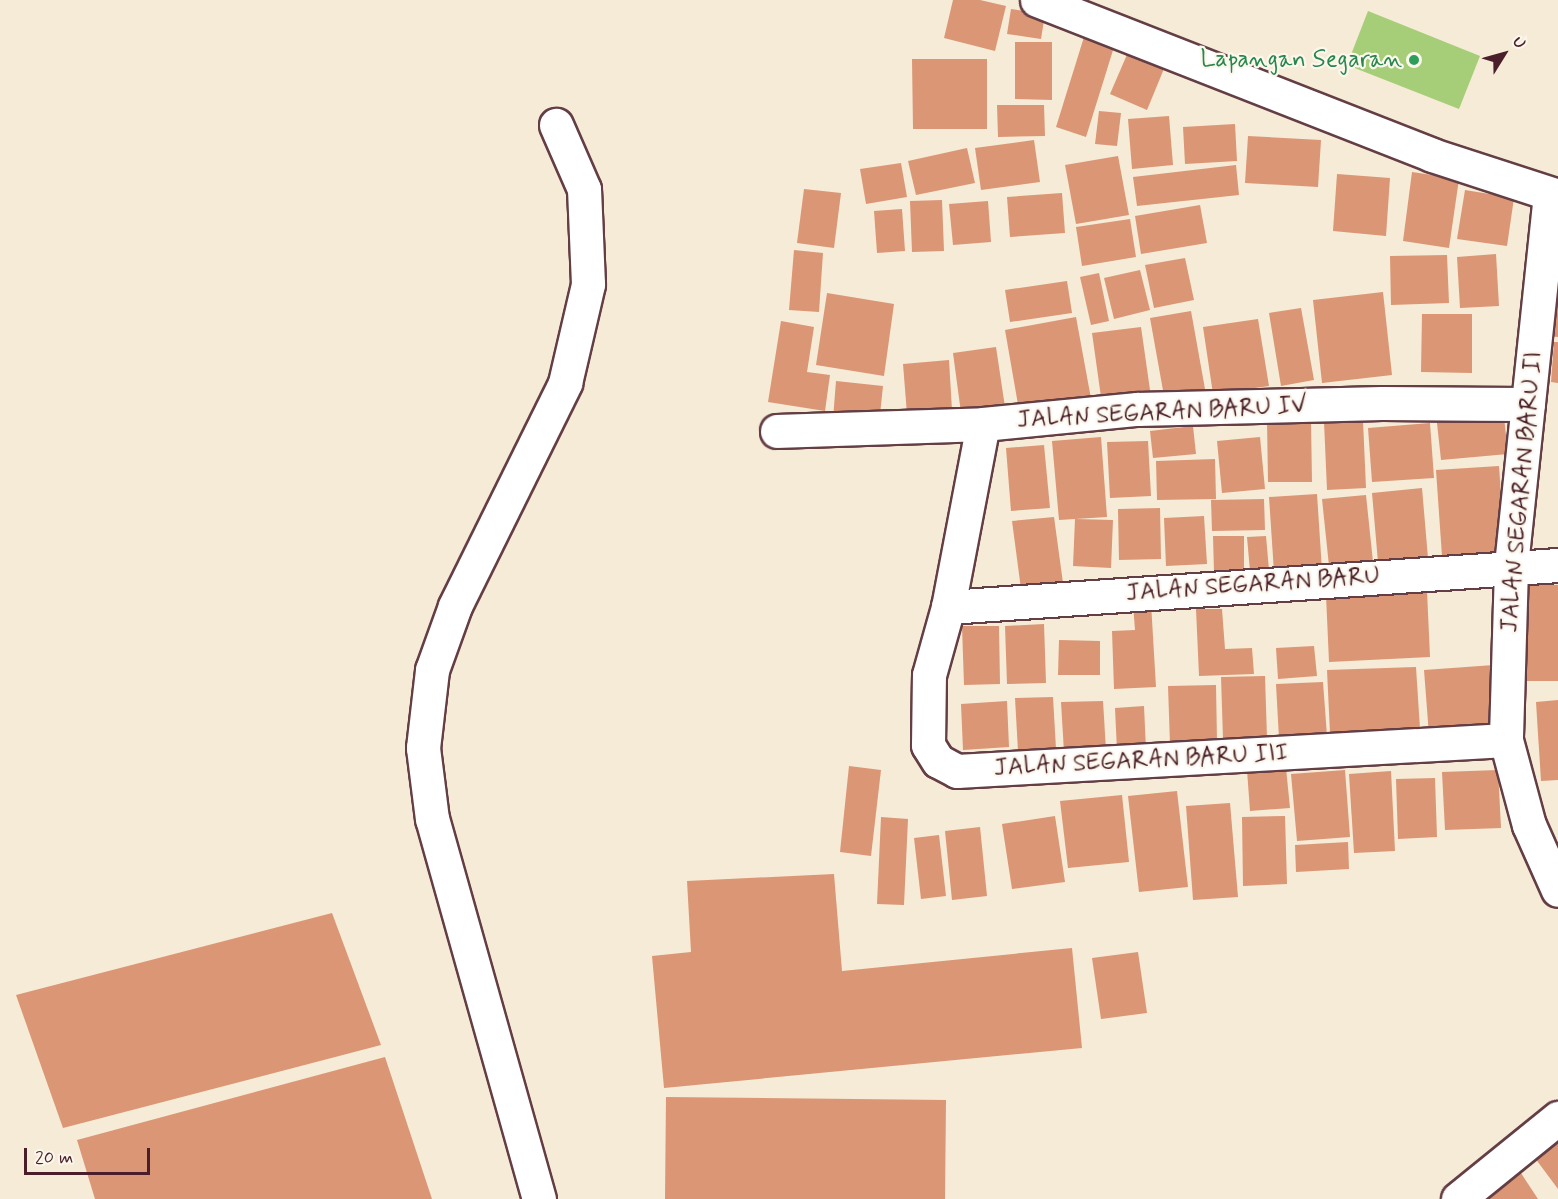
<!DOCTYPE html>
<html>
<head>
<meta charset="utf-8">
<style>
	body { margin:0 }
	#map { position:relative; width:1558px; height:1199px; overflow:hidden; background:#f6ebd6; font-family:Mynerve,sans-serif }
	div>[style] { position:absolute }
	[style*='--x'] { left:calc(var(--x)*1px); top:calc(var(--y)*1px); width:calc(var(--w)*1px); rotate:calc(var(--a)*1deg) }
	.green>* { inset:0; background:#a6cd78 }
	.building>* { inset:0; background:#db9675 }
	.roads { filter:drop-shadow(2px 0 #643e45) drop-shadow(-2px 0 #643e45) drop-shadow(0 2px #643e45) drop-shadow(0 -2px #643e45) }
	.minor>* { height:33px; margin:-16.5px; padding:0 16.5px; transform-origin:16.5px; border-radius:16.5px; background:#fff }
	.dots>* { width:16px; height:16px; translate:-50% -50%; box-sizing:border-box; border:3px solid #fbf7ec; border-radius:50% }
	span { translate:-50% -50%; white-space:nowrap; text-align:center; line-height:1.15; -webkit-text-stroke:4.5px #fbf7ec; paint-order:stroke }
	.leisure-label { font-size:24px; color:#27864d }
	.right { translate:-100% -50%; text-align:right }
	.street-label { font-size:24px; color:#4a1f2b }
	.north { position:absolute; left:1474px; top:24px; width:60px; height:60px; -webkit-text-stroke:4px #fbf7ec; paint-order:stroke; rotate:53deg; font-size:16px; font-weight:700; line-height:24px; text-align:center; color:#4a1f2b }
	.north::after { content:''; display:block; margin:auto; width:21px; height:27px; background:#4a1f2b; clip-path:polygon(50% 0,100% 100%,50% 72%,0 100%) }
	.scale { position:absolute; left:24px; top:1148px; width:126px; height:27px; box-sizing:border-box; border:3px solid #4a1f2b; border-top:0; padding-left:8px; font-size:18px; line-height:21px; white-space:nowrap; color:#4a1f2b; -webkit-text-stroke:4px #fbf7ec; paint-order:stroke }
</style>
</head>
<body>
<div id="map">
	<div class="green">
		<div style="clip-path:polygon(1368px 11px,1480px 56px,1459px 109px,1347px 65px)"></div>
	</div>
	<div class="building">
		<div style="clip-path:polygon(953px 0,980px 0,1006px 6px,995px 51px,944px 38px)"></div>
		<div style="clip-path:polygon(1011px 9px,1045px 14px,1041px 39px,1007px 34px)"></div>
		<div style="clip-path:polygon(1084px 37px,1114px 47px,1086px 137px,1056px 127px)"></div>
		<div style="clip-path:polygon(1015px 42px,1052px 42px,1052px 100px,1015px 99px)"></div>
		<div style="clip-path:polygon(1132px 43px,1168px 59px,1147px 110px,1110px 94px)"></div>
		<div style="clip-path:polygon(912px 59px,987px 59px,987px 129px,913px 129px)"></div>
		<div style="clip-path:polygon(997px 105px,1044px 105px,1045px 136px,998px 137px)"></div>
		<div style="clip-path:polygon(1099px 111px,1121px 113px,1117px 146px,1095px 144px)"></div>
		<div style="clip-path:polygon(1169px 116px,1173px 165px,1132px 169px,1128px 119px)"></div>
		<div style="clip-path:polygon(1235px 124px,1237px 161px,1185px 164px,1183px 127px)"></div>
		<div style="clip-path:polygon(1248px 136px,1321px 140px,1318px 187px,1245px 183px)"></div>
		<div style="clip-path:polygon(1034px 140px,1040px 182px,981px 190px,975px 148px)"></div>
		<div style="clip-path:polygon(967px 148px,975px 183px,916px 195px,908px 161px)"></div>
		<div style="clip-path:polygon(1118px 156px,1129px 215px,1076px 224px,1065px 165px)"></div>
		<div style="clip-path:polygon(901px 163px,907px 197px,866px 204px,860px 169px)"></div>
		<div style="clip-path:polygon(1236px 165px,1239px 195px,1137px 206px,1133px 177px)"></div>
		<div style="clip-path:polygon(1412px 172px,1459px 179px,1449px 248px,1403px 241px)"></div>
		<div style="clip-path:polygon(1337px 174px,1390px 178px,1386px 236px,1333px 231px)"></div>
		<div style="clip-path:polygon(804px 189px,841px 193px,834px 248px,797px 243px)"></div>
		<div style="clip-path:polygon(1465px 190px,1514px 198px,1507px 246px,1457px 239px)"></div>
		<div style="clip-path:polygon(1062px 193px,1065px 233px,1010px 237px,1007px 197px)"></div>
		<div style="clip-path:polygon(942px 200px,944px 251px,912px 252px,910px 201px)"></div>
		<div style="clip-path:polygon(988px 201px,991px 242px,953px 245px,949px 204px)"></div>
		<div style="clip-path:polygon(1200px 205px,1207px 243px,1141px 254px,1135px 216px)"></div>
		<div style="clip-path:polygon(902px 209px,905px 251px,877px 253px,874px 211px)"></div>
		<div style="clip-path:polygon(1130px 219px,1136px 257px,1082px 266px,1076px 227px)"></div>
		<div style="clip-path:polygon(794px 250px,823px 253px,819px 312px,789px 310px)"></div>
		<div style="clip-path:polygon(1496px 254px,1499px 306px,1460px 308px,1457px 257px)"></div>
		<div style="clip-path:polygon(1447px 255px,1449px 303px,1391px 305px,1390px 256px)"></div>
		<div style="clip-path:polygon(1185px 258px,1194px 300px,1154px 308px,1145px 265px)"></div>
		<div style="clip-path:polygon(1140px 270px,1150px 310px,1114px 319px,1104px 278px)"></div>
		<div style="clip-path:polygon(1099px 273px,1109px 321px,1091px 325px,1080px 277px)"></div>
		<div style="clip-path:polygon(1067px 281px,1072px 313px,1010px 322px,1005px 290px)"></div>
		<div style="clip-path:polygon(1550px 286px,1558px 287px,1558px 337px,1547px 336px)"></div>
		<div style="clip-path:polygon(1383px 292px,1392px 375px,1322px 383px,1313px 300px)"></div>
		<div style="clip-path:polygon(827px 293px,894px 304px,884px 376px,816px 365px)"></div>
		<div style="clip-path:polygon(1301px 308px,1314px 380px,1281px 386px,1269px 313px)"></div>
		<div style="clip-path:polygon(1191px 311px,1205px 389px,1164px 396px,1150px 318px)"></div>
		<div style="clip-path:polygon(1422px 314px,1472px 314px,1472px 373px,1421px 372px)"></div>
		<div style="clip-path:polygon(1076px 317px,1092px 404px,1020px 416px,1005px 330px)"></div>
		<div style="clip-path:polygon(1258px 319px,1269px 386px,1213px 394px,1203px 327px)"></div>
		<div style="clip-path:polygon(781px 321px,814px 327px,807px 372px,830px 375px,825px 411px,768px 402px)"></div>
		<div style="clip-path:polygon(1141px 327px,1151px 397px,1102px 404px,1092px 333px)"></div>
		<div style="clip-path:polygon(1554px 342px,1558px 342px,1558px 383px,1551px 382px)"></div>
		<div style="clip-path:polygon(996px 347px,1005px 407px,961px 413px,953px 353px)"></div>
		<div style="clip-path:polygon(949px 360px,952px 410px,907px 414px,903px 364px)"></div>
		<div style="clip-path:polygon(836px 381px,883px 386px,879px 424px,833px 419px)"></div>
		<div style="clip-path:polygon(1503px 408px,1508px 454px,1441px 460px,1436px 414px)"></div>
		<div style="clip-path:polygon(1267px 421px,1311px 421px,1312px 482px,1268px 482px)"></div>
		<div style="clip-path:polygon(1363px 421px,1366px 488px,1327px 490px,1324px 422px)"></div>
		<div style="clip-path:polygon(1430px 423px,1434px 478px,1372px 482px,1368px 428px)"></div>
		<div style="clip-path:polygon(1193px 426px,1196px 454px,1153px 458px,1150px 431px)"></div>
		<div style="clip-path:polygon(1101px 437px,1107px 517px,1059px 520px,1052px 441px)"></div>
		<div style="clip-path:polygon(1260px 437px,1265px 489px,1222px 493px,1217px 441px)"></div>
		<div style="clip-path:polygon(1148px 441px,1151px 496px,1110px 498px,1107px 442px)"></div>
		<div style="clip-path:polygon(1044px 445px,1050px 508px,1011px 511px,1006px 448px)"></div>
		<div style="clip-path:polygon(1215px 459px,1216px 499px,1157px 500px,1156px 461px)"></div>
		<div style="clip-path:polygon(1499px 466px,1505px 553px,1442px 556px,1436px 470px)"></div>
		<div style="clip-path:polygon(1422px 488px,1428px 558px,1378px 562px,1372px 493px)"></div>
		<div style="clip-path:polygon(1317px 494px,1322px 570px,1274px 572px,1269px 497px)"></div>
		<div style="clip-path:polygon(1366px 495px,1373px 562px,1329px 566px,1322px 499px)"></div>
		<div style="clip-path:polygon(1264px 499px,1265px 530px,1212px 531px,1211px 500px)"></div>
		<div style="clip-path:polygon(1160px 508px,1161px 559px,1119px 560px,1118px 509px)"></div>
		<div style="clip-path:polygon(1204px 516px,1207px 564px,1166px 566px,1164px 518px)"></div>
		<div style="clip-path:polygon(1054px 517px,1063px 583px,1021px 589px,1012px 521px)"></div>
		<div style="clip-path:polygon(1075px 519px,1113px 520px,1111px 568px,1073px 566px)"></div>
		<div style="clip-path:polygon(1213px 536px,1244px 536px,1244px 572px,1214px 572px)"></div>
		<div style="clip-path:polygon(1266px 536px,1269px 570px,1250px 571px,1247px 537px)"></div>
		<div style="clip-path:polygon(1527px 584px,1558px 585px,1558px 681px,1527px 681px)"></div>
		<div style="clip-path:polygon(1427px 591px,1430px 657px,1329px 662px,1326px 595px)"></div>
		<div style="clip-path:polygon(1151px 603px,1156px 687px,1114px 689px,1112px 631px,1135px 630px,1133px 604px)"></div>
		<div style="clip-path:polygon(1196px 609px,1222px 609px,1225px 649px,1252px 648px,1254px 674px,1199px 676px)"></div>
		<div style="clip-path:polygon(1044px 624px,1046px 683px,1007px 684px,1005px 626px)"></div>
		<div style="clip-path:polygon(962px 626px,999px 626px,1000px 684px,964px 685px)"></div>
		<div style="clip-path:polygon(1059px 640px,1100px 641px,1100px 675px,1058px 675px)"></div>
		<div style="clip-path:polygon(1314px 646px,1317px 676px,1278px 679px,1276px 648px)"></div>
		<div style="clip-path:polygon(1494px 665px,1498px 731px,1429px 735px,1424px 670px)"></div>
		<div style="clip-path:polygon(1416px 667px,1420px 729px,1330px 733px,1327px 670px)"></div>
		<div style="clip-path:polygon(1265px 676px,1267px 738px,1223px 739px,1221px 677px)"></div>
		<div style="clip-path:polygon(1323px 682px,1327px 736px,1279px 739px,1276px 684px)"></div>
		<div style="clip-path:polygon(1216px 685px,1217px 742px,1170px 744px,1168px 686px)"></div>
		<div style="clip-path:polygon(1053px 697px,1056px 749px,1018px 751px,1015px 698px)"></div>
		<div style="clip-path:polygon(1558px 700px,1558px 780px,1541px 781px,1536px 702px)"></div>
		<div style="clip-path:polygon(1007px 701px,1009px 747px,963px 750px,961px 704px)"></div>
		<div style="clip-path:polygon(1103px 701px,1106px 750px,1064px 752px,1061px 702px)"></div>
		<div style="clip-path:polygon(1144px 706px,1146px 750px,1117px 751px,1115px 708px)"></div>
		<div style="clip-path:polygon(849px 766px,881px 770px,871px 856px,840px 852px)"></div>
		<div style="clip-path:polygon(1286px 768px,1290px 808px,1250px 811px,1247px 770px)"></div>
		<div style="clip-path:polygon(1345px 770px,1350px 837px,1297px 841px,1291px 774px)"></div>
		<div style="clip-path:polygon(1498px 770px,1501px 828px,1445px 830px,1442px 772px)"></div>
		<div style="clip-path:polygon(1391px 771px,1395px 851px,1354px 853px,1349px 774px)"></div>
		<div style="clip-path:polygon(1435px 778px,1437px 837px,1398px 839px,1396px 779px)"></div>
		<div style="clip-path:polygon(1177px 791px,1188px 887px,1139px 892px,1128px 796px)"></div>
		<div style="clip-path:polygon(1122px 795px,1129px 862px,1068px 868px,1060px 801px)"></div>
		<div style="clip-path:polygon(1230px 803px,1238px 897px,1193px 900px,1186px 806px)"></div>
		<div style="clip-path:polygon(1055px 816px,1065px 882px,1012px 889px,1002px 824px)"></div>
		<div style="clip-path:polygon(1285px 816px,1287px 884px,1243px 886px,1242px 817px)"></div>
		<div style="clip-path:polygon(881px 817px,908px 819px,904px 905px,877px 904px)"></div>
		<div style="clip-path:polygon(980px 827px,987px 896px,952px 900px,945px 831px)"></div>
		<div style="clip-path:polygon(939px 835px,946px 896px,921px 899px,914px 838px)"></div>
		<div style="clip-path:polygon(1348px 842px,1349px 869px,1296px 872px,1295px 845px)"></div>
		<div style="clip-path:polygon(834px 874px,842px 971px,1072px 948px,1082px 1048px,664px 1088px,652px 956px,691px 952px,687px 881px)"></div>
		<div style="clip-path:polygon(332px 913px,381px 1045px,63px 1128px,16px 995px)"></div>
		<div style="clip-path:polygon(1138px 952px,1147px 1013px,1101px 1019px,1092px 958px)"></div>
		<div style="clip-path:polygon(385px 1057px,432px 1199px,95px 1199px,77px 1140px)"></div>
		<div style="clip-path:polygon(666px 1097px,946px 1100px,945px 1199px,665px 1199px)"></div>
		<div style="clip-path:polygon(1558px 1128px,1558px 1189px,1529px 1150px)"></div>
		<div style="clip-path:polygon(1519px 1170px,1538px 1199px,1481px 1199px)"></div>
	</div>
	<div class="roads">
		<div class="minor">
			<div style="--x:1037;--y:0;--w:424;--a:21.4"></div>
			<div style="--x:1432;--y:155;--w:133;--a:18"></div>
			<div style="--x:1550;--y:194;--w:376;--a:96"></div>
			<div style="--x:1511;--y:568;--w:172;--a:91.7"></div>
			<div style="--x:1506;--y:740;--w:88;--a:74.9"></div>
			<div style="--x:1529;--y:825;--w:71;--a:66"></div>
			<div style="--x:777;--y:431;--w:206;--a:-1.9"></div>
			<div style="--x:948;--y:607;--w:611;--a:-3.94"></div>
			<div style="--x:1506;--y:740;--w:550;--a:176.77"></div>
			<div style="--x:957;--y:771;--w:21;--a:-152"></div>
			<div style="--x:938;--y:761;--w:19;--a:-122"></div>
			<div style="--x:928;--y:745;--w:70;--a:-89.2"></div>
			<div style="--x:929;--y:675;--w:71;--a:-74.4"></div>
			<div style="--x:948;--y:607;--w:186;--a:-79.2"></div>
			<div style="--x:983;--y:424;--w:155;--a:-5.6"></div>
			<div style="--x:1137;--y:409;--w:245;--a:-1.4"></div>
			<div style="--x:1382;--y:403;--w:146;--a:0.4"></div>
			<div style="--x:539;--y:1199;--w:395;--a:-105.7"></div>
			<div style="--x:432;--y:819;--w:72;--a:-97.2"></div>
			<div style="--x:423;--y:748;--w:79;--a:-83.4"></div>
			<div style="--x:432;--y:670;--w:68;--a:-70.2"></div>
			<div style="--x:455;--y:606;--w:249;--a:-63.7"></div>
			<div style="--x:565;--y:383;--w:102;--a:-76.9"></div>
			<div style="--x:588;--y:284;--w:95;--a:-92.4"></div>
			<div style="--x:584;--y:189;--w:70;--a:-113.6"></div>
			<div style="--x:1458;--y:1199;--w:129;--a:-39"></div>
		</div>
	</div>
	<div class="dots">
		<div style="left:1414px;top:60px;background:#2e9e5b"></div>
	</div>
	<div class="leisure-label">
		<span class="right" style="left:1402px;top:60px">Lapangan Segaran</span>
	</div>
	<div class="street-label">
		<span style="left:1162px;top:413px;rotate:-3deg">JALAN SEGARAN BARU IV</span>
		<span style="left:1522px;top:492px;rotate:-85deg">JALAN SEGARAN BARU II</span>
		<span style="left:1253px;top:585px;rotate:-4deg">JALAN SEGARAN BARU</span>
		<span style="left:1141px;top:761px;rotate:-3deg">JALAN SEGARAN BARU III</span>
	</div>
	<div class="north">U</div>
	<div class="scale">20 m</div>
</div>
</body>
</html>
